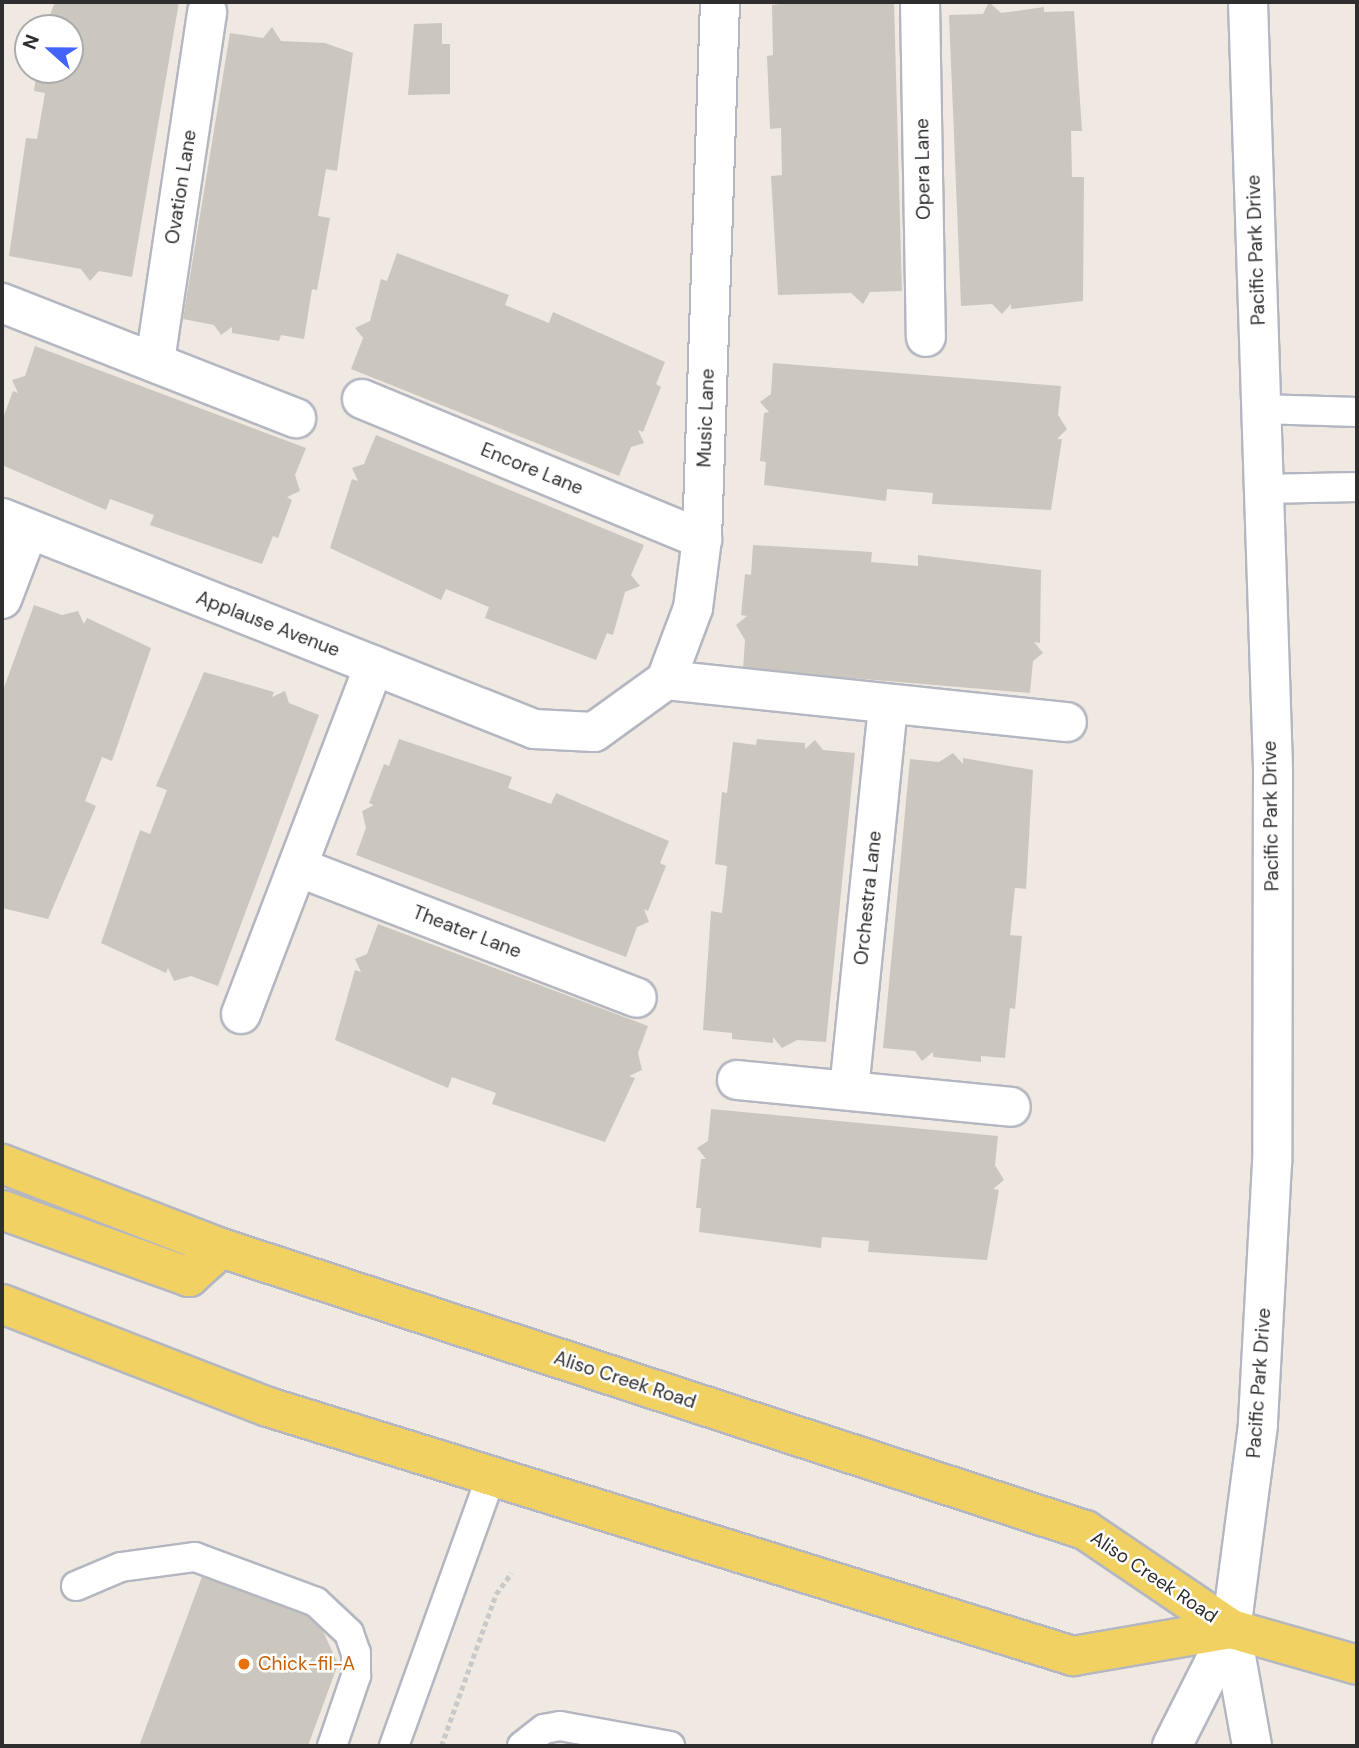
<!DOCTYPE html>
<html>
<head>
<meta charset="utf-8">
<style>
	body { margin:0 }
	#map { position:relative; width:1359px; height:1748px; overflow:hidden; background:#efe9e1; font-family:"DM Sans",sans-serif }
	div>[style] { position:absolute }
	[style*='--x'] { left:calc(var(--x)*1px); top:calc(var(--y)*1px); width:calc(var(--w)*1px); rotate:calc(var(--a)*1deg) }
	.building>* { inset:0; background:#cbc7bf }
	.path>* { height:4.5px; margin-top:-2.25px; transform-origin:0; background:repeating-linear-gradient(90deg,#c9c9c9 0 5px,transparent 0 8.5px) }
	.roads { filter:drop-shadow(2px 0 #b4b7c1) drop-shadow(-2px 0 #b4b7c1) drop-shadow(0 2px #b4b7c1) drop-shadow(0 -2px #b4b7c1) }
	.service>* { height:28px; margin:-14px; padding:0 14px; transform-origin:14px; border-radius:14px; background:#fff }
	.minor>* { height:38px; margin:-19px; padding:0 19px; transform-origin:19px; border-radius:19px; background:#fff }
	.secondary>* { height:38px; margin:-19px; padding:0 19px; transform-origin:19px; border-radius:19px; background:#fff }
	.primary>* { height:38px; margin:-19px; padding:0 19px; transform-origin:19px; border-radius:19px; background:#f2d163 }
	.dots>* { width:19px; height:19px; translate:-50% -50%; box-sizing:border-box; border:4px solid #fff; border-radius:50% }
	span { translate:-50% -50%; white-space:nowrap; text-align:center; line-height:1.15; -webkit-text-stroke:5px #fff; paint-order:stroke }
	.street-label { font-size:19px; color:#2e2e2e }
	.food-label { font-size:19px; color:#c56008 }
	.left { translate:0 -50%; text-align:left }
	.frame { position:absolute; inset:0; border:4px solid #2e2e2e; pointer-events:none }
	.north { position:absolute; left:14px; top:14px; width:70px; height:70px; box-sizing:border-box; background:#fff; border:2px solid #ababab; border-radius:50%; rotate:291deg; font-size:19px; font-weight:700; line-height:28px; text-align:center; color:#2e2e2e }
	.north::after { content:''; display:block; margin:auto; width:24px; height:32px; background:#4264fb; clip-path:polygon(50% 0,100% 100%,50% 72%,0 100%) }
</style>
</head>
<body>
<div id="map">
	<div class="building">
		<div style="clip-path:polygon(55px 2px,179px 2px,132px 277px,99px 271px,90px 281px,81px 269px,9px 256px,26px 138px,37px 139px,45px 93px,34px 91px,37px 70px,70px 70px,70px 28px,45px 28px)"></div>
		<div style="clip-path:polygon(795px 2px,894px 2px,902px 291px,870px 292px,863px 304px,851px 293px,778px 295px,771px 176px,782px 175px,781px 128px,770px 129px,767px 56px,773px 55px,772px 5px)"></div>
		<div style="clip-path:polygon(989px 2px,1001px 13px,1044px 7px,1044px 12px,1074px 11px,1082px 131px,1071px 131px,1072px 177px,1084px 177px,1083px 301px,1011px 309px,1011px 304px,1002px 314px,992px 304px,961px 306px,949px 15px,983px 14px)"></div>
		<div style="clip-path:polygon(442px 23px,442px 44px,450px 44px,450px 94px,408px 95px,414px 24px)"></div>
		<div style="clip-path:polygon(272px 27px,281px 41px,325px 43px,353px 53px,337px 171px,326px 169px,318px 216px,330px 218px,317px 290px,312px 289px,304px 339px,281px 335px,279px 341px,232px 333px,232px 327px,221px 335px,214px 325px,183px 319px,230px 33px,263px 38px)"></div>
		<div style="clip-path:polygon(397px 253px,509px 295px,505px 305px,549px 323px,553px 312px,665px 362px,656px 384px,661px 387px,643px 432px,638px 430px,644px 443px,631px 447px,619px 476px,351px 369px,363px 338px,355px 328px,370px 321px,381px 279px,387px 281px)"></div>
		<div style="clip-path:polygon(35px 346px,306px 448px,295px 475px,300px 491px,287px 497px,292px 500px,278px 538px,273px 536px,262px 564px,150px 525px,154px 515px,110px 499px,106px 510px,2px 465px,2px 421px,13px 391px,18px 393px,12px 380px,25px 376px)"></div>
		<div style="clip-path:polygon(773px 363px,1061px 386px,1058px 415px,1067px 429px,1057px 439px,1062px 439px,1051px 510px,932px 504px,933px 493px,887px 489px,886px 501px,764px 485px,766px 462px,760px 461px,764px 413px,769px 412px,760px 402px,771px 394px)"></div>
		<div style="clip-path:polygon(376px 435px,644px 545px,631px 575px,640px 586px,625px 592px,613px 635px,607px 633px,596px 660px,485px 618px,489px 607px,446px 589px,441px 600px,330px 548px,352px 479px,358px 481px,352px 468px,364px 464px)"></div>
		<div style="clip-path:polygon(753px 545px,872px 552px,871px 562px,918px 566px,918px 555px,1041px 570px,1040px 643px,1034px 642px,1043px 653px,1033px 661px,1030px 693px,743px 669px,745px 640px,736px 625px,747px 616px,741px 615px,745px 574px,751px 575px)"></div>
		<div style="clip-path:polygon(34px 605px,62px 615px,78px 611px,84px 624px,87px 618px,151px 648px,112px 761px,102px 757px,85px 801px,96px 806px,48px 919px,2px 908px,2px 693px)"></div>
		<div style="clip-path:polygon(204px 672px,274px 692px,272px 697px,285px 691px,289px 703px,319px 715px,218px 986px,191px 976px,174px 981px,168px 968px,166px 973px,101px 943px,140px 830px,150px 834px,167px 790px,156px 786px)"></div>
		<div style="clip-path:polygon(399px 739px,512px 777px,508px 788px,551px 804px,556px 793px,669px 841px,660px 863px,666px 866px,648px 911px,644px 909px,649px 922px,637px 927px,626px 957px,356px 855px,366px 828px,362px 811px,374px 805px,369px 803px,384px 764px,389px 766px)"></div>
		<div style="clip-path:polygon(757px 739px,805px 743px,805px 749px,815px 740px,823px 750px,855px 753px,826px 1042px,797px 1040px,782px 1048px,773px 1037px,773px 1043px,732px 1039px,732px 1033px,703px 1030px,711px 911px,722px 913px,727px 866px,715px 864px,722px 792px,727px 793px,733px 742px,756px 745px)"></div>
		<div style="clip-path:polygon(953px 753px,963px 764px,963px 758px,1033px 770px,1026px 889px,1015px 888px,1010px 935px,1022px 936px,1015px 1009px,1010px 1008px,1005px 1058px,981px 1056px,981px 1062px,933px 1057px,933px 1052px,922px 1061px,915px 1051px,883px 1048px,910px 759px,939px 762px)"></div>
		<div style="clip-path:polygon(378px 924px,648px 1026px,638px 1053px,642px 1070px,629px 1076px,635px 1078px,605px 1142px,492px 1104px,496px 1093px,452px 1077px,448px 1088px,335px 1040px,355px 970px,361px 972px,355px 959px,367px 954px)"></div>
		<div style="clip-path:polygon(711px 1109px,998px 1136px,995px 1165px,1004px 1180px,993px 1189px,999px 1190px,987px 1260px,868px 1252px,869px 1241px,822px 1237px,821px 1248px,699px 1232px,701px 1208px,696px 1208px,701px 1159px,706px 1159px,697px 1148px,708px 1141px)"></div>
		<div style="clip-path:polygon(203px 1574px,316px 1616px,338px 1664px,308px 1746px,139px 1746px)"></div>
	</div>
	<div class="path">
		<div style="--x:441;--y:1746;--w:162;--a:-70.1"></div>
		<div style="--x:496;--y:1594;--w:26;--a:-54"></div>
	</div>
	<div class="roads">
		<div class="service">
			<div style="--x:1260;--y:409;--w:97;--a:1.8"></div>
			<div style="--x:1262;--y:489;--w:95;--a:-1.2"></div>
			<div style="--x:76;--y:1586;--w:49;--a:-22.9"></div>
			<div style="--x:121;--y:1567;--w:75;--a:-7.7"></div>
			<div style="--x:195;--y:1557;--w:129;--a:20.4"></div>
			<div style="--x:316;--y:1602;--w:45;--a:43.2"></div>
			<div style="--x:349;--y:1633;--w:21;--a:71"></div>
			<div style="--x:356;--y:1653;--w:23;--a:90"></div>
			<div style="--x:356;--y:1676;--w:74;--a:108.9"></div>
			<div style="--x:394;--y:1746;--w:289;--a:-70.2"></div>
			<div style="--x:522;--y:1746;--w:28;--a:-38"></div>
			<div style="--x:544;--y:1729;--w:16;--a:-11"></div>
			<div style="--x:560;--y:1726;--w:112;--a:10.3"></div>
		</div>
		<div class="minor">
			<div style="--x:920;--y:2;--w:335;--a:89"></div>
			<div style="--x:2;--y:303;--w:316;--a:21.4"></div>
			<div style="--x:155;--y:361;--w:353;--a:-81.5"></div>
			<div style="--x:362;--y:399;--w:368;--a:22.4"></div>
			<div style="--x:2;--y:518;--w:572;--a:21.63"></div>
			<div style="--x:534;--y:729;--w:60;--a:2.9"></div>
			<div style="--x:594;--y:732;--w:89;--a:-35.8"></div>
			<div style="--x:666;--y:680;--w:77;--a:-69.4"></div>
			<div style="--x:693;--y:608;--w:70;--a:-82.6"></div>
			<div style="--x:702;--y:539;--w:537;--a:-88.08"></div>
			<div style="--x:2;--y:599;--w:73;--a:-69.1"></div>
			<div style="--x:666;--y:680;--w:403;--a:6"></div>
			<div style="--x:298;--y:867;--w:363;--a:21.1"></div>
			<div style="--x:241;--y:1014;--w:373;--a:-69.1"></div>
			<div style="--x:737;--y:1080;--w:275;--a:5.6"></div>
			<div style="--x:849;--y:1090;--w:386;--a:-84.2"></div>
		</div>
		<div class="secondary">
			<div style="--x:1248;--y:2;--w:767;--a:88.13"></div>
			<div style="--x:1273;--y:769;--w:394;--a:90.1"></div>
			<div style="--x:1272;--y:1163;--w:262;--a:93.1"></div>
			<div style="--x:1258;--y:1425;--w:206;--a:97.5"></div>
			<div style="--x:1231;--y:1629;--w:119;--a:79.8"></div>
			<div style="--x:1172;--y:1746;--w:131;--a:-63.2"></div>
		</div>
		<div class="primary">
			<div style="--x:2;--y:1164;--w:235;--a:21"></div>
			<div style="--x:221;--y:1248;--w:909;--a:18.08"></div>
			<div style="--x:1085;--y:1530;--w:176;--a:34.1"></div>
			<div style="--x:1231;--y:1629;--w:131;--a:15.9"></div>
			<div style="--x:2;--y:1210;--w:199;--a:19.7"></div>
			<div style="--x:189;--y:1277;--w:43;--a:-42.2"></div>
			<div style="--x:2;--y:1304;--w:285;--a:21.2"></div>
			<div style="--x:268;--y:1407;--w:843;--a:17.19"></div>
			<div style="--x:1073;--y:1656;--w:160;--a:-9.7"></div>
		</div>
	</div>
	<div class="dots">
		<div style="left:244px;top:1664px;background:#e8710a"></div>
	</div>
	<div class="street-label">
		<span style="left:923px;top:169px;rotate:-91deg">Opera Lane</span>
		<span style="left:181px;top:187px;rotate:-81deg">Ovation Lane</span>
		<span style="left:1256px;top:250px;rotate:-92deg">Pacific Park Drive</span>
		<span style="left:706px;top:418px;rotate:-88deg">Music Lane</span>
		<span style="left:532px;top:469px;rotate:22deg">Encore Lane</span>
		<span style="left:268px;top:624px;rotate:21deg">Applause Avenue</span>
		<span style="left:1271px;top:816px;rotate:-91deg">Pacific Park Drive</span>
		<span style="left:868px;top:898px;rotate:-84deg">Orchestra Lane</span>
		<span style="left:467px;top:932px;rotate:21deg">Theater Lane</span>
		<span style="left:625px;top:1380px;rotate:18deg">Aliso Creek Road</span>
		<span style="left:1259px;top:1383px;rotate:-86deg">Pacific Park Drive</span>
		<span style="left:1154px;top:1577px;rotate:34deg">Aliso Creek Road</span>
	</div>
	<div class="food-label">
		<span class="left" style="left:258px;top:1664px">Chick-fil-A</span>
	</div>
	<div class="frame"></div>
	<div class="north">N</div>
</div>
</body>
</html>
